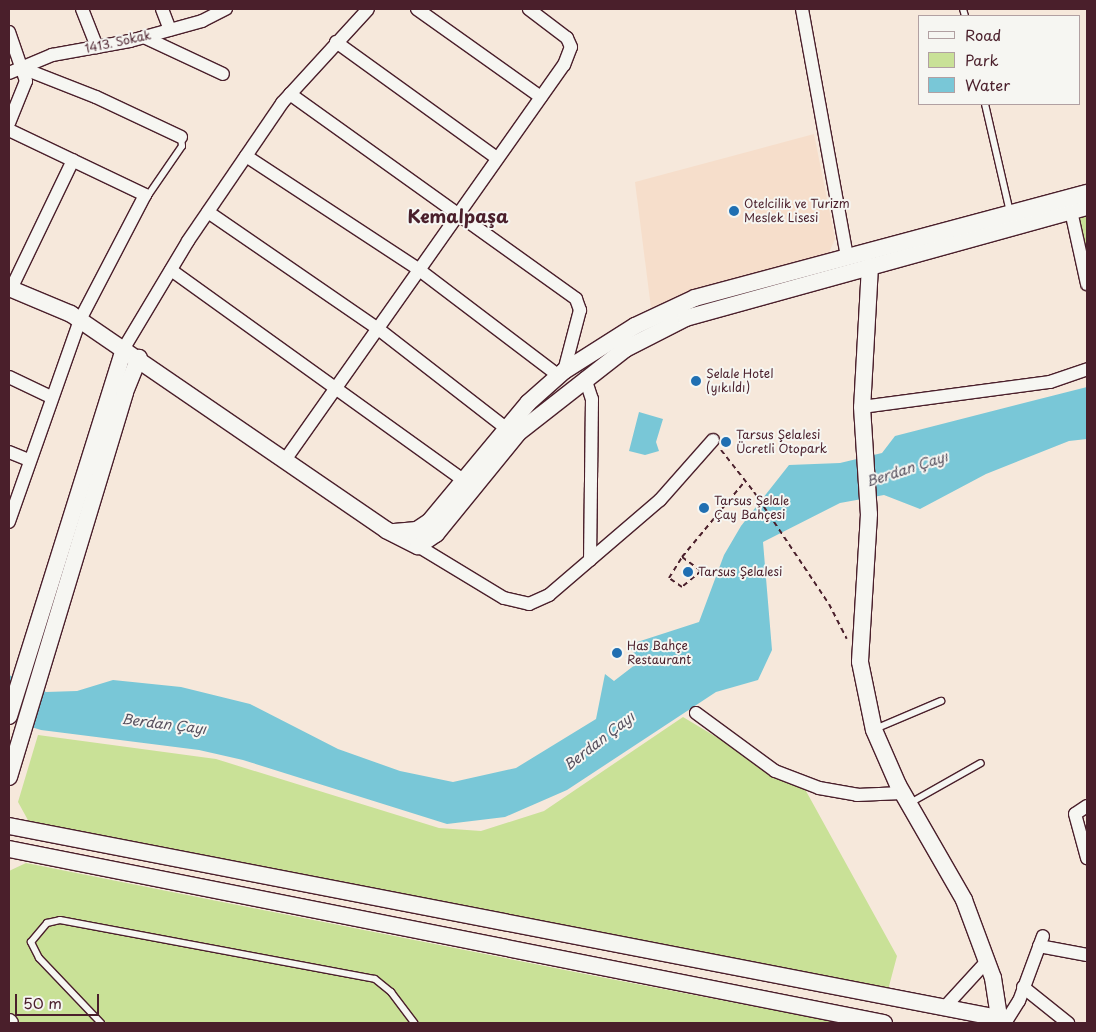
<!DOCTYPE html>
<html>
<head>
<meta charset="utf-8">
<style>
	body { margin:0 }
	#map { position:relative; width:1096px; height:1032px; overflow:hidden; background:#f6e8db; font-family:"Playpen Sans",sans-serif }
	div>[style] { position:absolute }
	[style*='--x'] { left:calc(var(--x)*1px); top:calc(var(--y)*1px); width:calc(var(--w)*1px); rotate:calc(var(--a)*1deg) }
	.built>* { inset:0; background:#f6decb }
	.green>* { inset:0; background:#c9e197 }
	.water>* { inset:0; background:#79c7d7 }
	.path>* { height:2px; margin-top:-1px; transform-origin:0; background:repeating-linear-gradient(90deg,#4a1f2b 0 5px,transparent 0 9px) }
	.roads { filter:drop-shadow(1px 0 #4a1f2b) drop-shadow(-1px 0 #4a1f2b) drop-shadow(0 1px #4a1f2b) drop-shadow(0 -1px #4a1f2b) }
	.lane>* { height:6px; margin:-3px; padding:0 3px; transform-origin:3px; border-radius:3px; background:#f6f6f2 }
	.street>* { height:12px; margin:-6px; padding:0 6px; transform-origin:6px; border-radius:6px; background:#f6f6f2 }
	.secondary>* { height:16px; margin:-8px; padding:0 8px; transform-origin:8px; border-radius:8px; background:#f6f6f2 }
	.dots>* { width:14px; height:14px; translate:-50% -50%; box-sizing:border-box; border:2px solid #f6f6f2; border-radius:50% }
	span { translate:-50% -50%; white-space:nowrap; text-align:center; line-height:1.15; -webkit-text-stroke:4px #f6f6f2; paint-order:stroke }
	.street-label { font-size:12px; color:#4a1f2b }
	.poi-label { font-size:12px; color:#4a1f2b }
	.left { translate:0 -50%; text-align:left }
	.water-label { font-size:14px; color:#58515f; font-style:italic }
	.district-label { font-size:18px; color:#4a1f2b; font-weight:700 }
	.frame { position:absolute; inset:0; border:10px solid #4a1f2b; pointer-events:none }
	.legend { position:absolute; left:918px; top:15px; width:162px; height:90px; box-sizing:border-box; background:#f6f6f2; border:1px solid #b1a0a2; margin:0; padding:6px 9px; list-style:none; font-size:15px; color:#4a1f2b }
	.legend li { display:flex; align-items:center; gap:10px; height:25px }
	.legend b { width:25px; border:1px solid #b1a0a2 }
	.scale { position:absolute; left:15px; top:994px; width:84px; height:22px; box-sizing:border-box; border:2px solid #4a1f2b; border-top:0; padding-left:6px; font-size:15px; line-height:18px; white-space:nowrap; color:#4a1f2b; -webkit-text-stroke:4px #f6f6f2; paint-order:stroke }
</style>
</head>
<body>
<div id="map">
	<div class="built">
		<div style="clip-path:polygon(814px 134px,835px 239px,828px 255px,651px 308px,635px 182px)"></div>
	</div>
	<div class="green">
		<div style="clip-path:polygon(1087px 214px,1087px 258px,1077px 216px)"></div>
		<div style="clip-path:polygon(683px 717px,806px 791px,897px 956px,888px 990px,29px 822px,18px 802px,38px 735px,216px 759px,439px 828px,481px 831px,544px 811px)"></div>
		<div style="clip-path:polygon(26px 863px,595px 976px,840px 1023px,19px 1023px,9px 1012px,9px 871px)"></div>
	</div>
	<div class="water">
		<div style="clip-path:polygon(1087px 387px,1087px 439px,1069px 441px,986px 474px,920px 509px,884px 495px,840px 503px,763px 542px,772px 650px,758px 680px,716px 692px,567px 790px,505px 817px,447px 824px,243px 760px,199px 750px,41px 730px,9px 720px,9px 675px,46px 692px,77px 691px,113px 680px,181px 687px,250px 704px,338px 749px,400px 771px,453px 782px,516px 768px,596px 719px,605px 674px,614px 681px,640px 661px,628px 645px,699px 622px,724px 555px,741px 526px,789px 465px,840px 463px,882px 453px,895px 436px)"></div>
		<div style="clip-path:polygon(639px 412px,663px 419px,656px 442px,659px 451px,645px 455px,629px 451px)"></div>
	</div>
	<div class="path">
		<div style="--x:721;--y:450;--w:53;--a:51.8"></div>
		<div style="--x:754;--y:492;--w:135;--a:56.2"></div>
		<div style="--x:829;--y:604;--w:39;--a:63"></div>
		<div style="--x:682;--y:557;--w:24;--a:36"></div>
		<div style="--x:701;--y:571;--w:25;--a:140"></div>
		<div style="--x:682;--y:587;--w:16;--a:-145"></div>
		<div style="--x:669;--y:578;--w:25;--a:-58"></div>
		<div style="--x:682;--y:557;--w:99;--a:-50.3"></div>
	</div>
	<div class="roads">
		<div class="lane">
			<div style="--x:963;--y:9;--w:7;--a:74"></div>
			<div style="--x:985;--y:104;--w:111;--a:77"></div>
			<div style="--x:145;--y:195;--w:4;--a:-14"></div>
			<div style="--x:149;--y:194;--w:58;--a:-55.5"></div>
			<div style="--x:182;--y:146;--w:9;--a:-96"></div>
			<div style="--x:875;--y:729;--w:72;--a:-23"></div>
			<div style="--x:910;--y:803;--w:81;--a:-29.4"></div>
			<div style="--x:101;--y:1023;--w:90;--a:-133.6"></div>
			<div style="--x:39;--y:958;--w:18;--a:-117"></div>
			<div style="--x:31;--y:942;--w:25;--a:-50"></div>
			<div style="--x:47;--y:923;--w:13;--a:-13"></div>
			<div style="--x:60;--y:920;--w:320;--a:10.6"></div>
			<div style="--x:375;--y:979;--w:21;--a:39"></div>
			<div style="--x:391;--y:992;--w:39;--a:53"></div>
		</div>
		<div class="street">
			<div style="--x:82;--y:9;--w:41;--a:68.5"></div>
			<div style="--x:162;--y:9;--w:22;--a:69"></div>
			<div style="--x:417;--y:9;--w:152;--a:35.4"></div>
			<div style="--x:802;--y:9;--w:251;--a:79.7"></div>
			<div style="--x:9;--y:32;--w:52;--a:70.9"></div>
			<div style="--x:26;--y:81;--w:45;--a:112"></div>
			<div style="--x:144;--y:37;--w:87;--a:25.1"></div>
			<div style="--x:336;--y:42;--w:198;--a:35.8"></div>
			<div style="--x:22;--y:68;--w:79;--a:21.4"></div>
			<div style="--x:96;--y:97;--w:94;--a:25.2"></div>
			<div style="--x:9;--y:73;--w:47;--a:-22.7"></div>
			<div style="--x:52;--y:55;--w:79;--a:-10.2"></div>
			<div style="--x:130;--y:41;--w:75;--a:-15.5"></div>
			<div style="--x:202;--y:21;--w:27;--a:-27"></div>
			<div style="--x:290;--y:94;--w:352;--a:35.6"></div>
			<div style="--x:576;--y:299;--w:12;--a:70"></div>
			<div style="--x:580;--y:310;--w:63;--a:104.7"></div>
			<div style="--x:9;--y:130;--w:151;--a:25.5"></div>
			<div style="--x:145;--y:195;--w:141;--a:117.5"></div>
			<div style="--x:80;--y:320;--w:214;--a:109.4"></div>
			<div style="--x:246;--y:156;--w:206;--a:33.3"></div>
			<div style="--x:418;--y:269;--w:177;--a:37.2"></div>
			<div style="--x:1071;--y:211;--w:75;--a:77.6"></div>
			<div style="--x:208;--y:212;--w:205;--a:34.5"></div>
			<div style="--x:377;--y:328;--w:163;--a:37.8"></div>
			<div style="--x:171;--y:270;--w:360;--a:35.7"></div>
			<div style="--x:11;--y:289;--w:143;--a:-64.3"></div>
			<div style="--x:124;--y:348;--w:125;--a:-59.1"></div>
			<div style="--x:188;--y:241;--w:167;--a:-55.7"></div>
			<div style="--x:282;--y:103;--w:127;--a:-47.5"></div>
			<div style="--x:9;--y:377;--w:47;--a:25.5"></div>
			<div style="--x:585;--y:378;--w:22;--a:72"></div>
			<div style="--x:592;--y:399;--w:161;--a:90.7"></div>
			<div style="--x:862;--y:407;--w:190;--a:-7.6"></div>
			<div style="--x:1050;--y:382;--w:39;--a:-19"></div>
			<div style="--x:9;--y:452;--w:22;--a:22"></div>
			<div style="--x:285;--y:460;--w:484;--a:-54.8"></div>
			<div style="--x:564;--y:65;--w:19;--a:-69"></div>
			<div style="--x:571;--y:47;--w:10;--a:-114"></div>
			<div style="--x:567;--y:38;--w:48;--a:-142.7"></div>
			<div style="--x:418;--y:546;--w:100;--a:31.2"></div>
			<div style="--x:504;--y:598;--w:26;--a:13"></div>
			<div style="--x:529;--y:604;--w:22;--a:-24"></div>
			<div style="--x:549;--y:595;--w:146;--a:-40.6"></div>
			<div style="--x:660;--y:500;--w:80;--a:-48.5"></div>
			<div style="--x:696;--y:713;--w:98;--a:36.3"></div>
			<div style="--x:775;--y:771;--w:47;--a:21.1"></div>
			<div style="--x:819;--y:788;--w:39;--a:10"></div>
			<div style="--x:857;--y:795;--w:45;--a:-2.5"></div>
			<div style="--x:1087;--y:806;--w:14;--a:146"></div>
			<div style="--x:1075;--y:814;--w:46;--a:74.7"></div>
			<div style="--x:1039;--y:946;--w:49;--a:10.6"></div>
			<div style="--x:1023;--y:987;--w:58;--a:38.7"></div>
			<div style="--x:944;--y:1008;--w:64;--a:-47.5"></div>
			<div style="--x:1005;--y:1023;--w:26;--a:-58"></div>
			<div style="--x:1019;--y:1001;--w:69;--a:-69.7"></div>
		</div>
		<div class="secondary">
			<div style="--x:870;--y:266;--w:141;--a:93.2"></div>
			<div style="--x:862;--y:407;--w:107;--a:86.3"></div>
			<div style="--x:869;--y:514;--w:148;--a:93.5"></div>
			<div style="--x:860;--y:662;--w:69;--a:78.4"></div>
			<div style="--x:874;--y:730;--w:60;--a:66.4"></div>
			<div style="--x:898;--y:785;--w:133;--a:60.1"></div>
			<div style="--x:964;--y:900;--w:83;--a:69.6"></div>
			<div style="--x:993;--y:978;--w:46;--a:81.2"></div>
			<div style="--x:9;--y:288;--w:67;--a:22.8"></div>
			<div style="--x:71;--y:314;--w:382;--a:34.4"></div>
			<div style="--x:386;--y:530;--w:36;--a:27"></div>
			<div style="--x:418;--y:546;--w:22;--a:-34"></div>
			<div style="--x:436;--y:534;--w:130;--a:-50.9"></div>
			<div style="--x:518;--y:433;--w:136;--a:-38.1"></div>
			<div style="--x:625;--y:349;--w:68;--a:-26.9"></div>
			<div style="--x:686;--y:318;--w:416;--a:-15.5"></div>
			<div style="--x:394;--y:532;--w:23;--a:-5"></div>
			<div style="--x:417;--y:530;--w:14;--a:-34"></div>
			<div style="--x:429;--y:522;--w:155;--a:-50.2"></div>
			<div style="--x:528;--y:403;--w:48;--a:-41.6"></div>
			<div style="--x:564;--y:371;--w:84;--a:-32.4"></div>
			<div style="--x:635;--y:326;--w:66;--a:-25"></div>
			<div style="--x:695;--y:298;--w:406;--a:-15"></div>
			<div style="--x:9;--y:716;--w:386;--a:-72.6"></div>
			<div style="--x:9;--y:777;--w:402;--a:-73.2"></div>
			<div style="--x:125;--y:392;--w:37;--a:-68"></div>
			<div style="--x:9;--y:826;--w:1008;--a:10.98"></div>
			<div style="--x:9;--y:849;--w:892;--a:11.25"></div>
			<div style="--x:9;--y:1022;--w:1;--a:45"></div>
		</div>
	</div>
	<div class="dots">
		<div style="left:734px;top:211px;background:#1f6fb2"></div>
		<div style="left:696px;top:381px;background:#1f6fb2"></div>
		<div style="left:726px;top:442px;background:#1f6fb2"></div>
		<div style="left:704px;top:508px;background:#1f6fb2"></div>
		<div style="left:688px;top:572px;background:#1f6fb2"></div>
		<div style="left:617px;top:653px;background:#1f6fb2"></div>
	</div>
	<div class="street-label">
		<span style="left:118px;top:42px;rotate:-12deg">1413. Sokak</span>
	</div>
	<div class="poi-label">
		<span class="left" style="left:744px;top:211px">Otelcilik ve Turizm<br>Meslek Lisesi</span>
		<span class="left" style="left:706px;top:381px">Şelale Hotel<br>(yıkıldı)</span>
		<span class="left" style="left:736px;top:442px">Tarsus Şelalesi<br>Ücretli Otopark</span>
		<span class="left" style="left:714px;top:508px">Tarsus Şelale<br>Çay Bahçesi</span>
		<span class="left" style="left:698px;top:572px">Tarsus Şelalesi</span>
		<span class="left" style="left:627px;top:653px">Has Bahçe<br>Restaurant</span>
	</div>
	<div class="water-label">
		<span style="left:907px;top:469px;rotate:-18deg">Berdan Çayı</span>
		<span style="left:164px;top:724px;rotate:7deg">Berdan Çayı</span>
		<span style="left:599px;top:741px;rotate:-38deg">Berdan Çayı</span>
	</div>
	<div class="district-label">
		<span style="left:458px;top:216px">Kemalpaşa</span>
	</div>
	<div class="frame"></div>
	<ul class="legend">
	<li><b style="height:6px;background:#f6f6f2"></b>Road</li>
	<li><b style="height:14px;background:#c9e197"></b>Park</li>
	<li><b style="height:14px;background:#79c7d7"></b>Water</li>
	</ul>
	<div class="scale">50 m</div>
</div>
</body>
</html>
